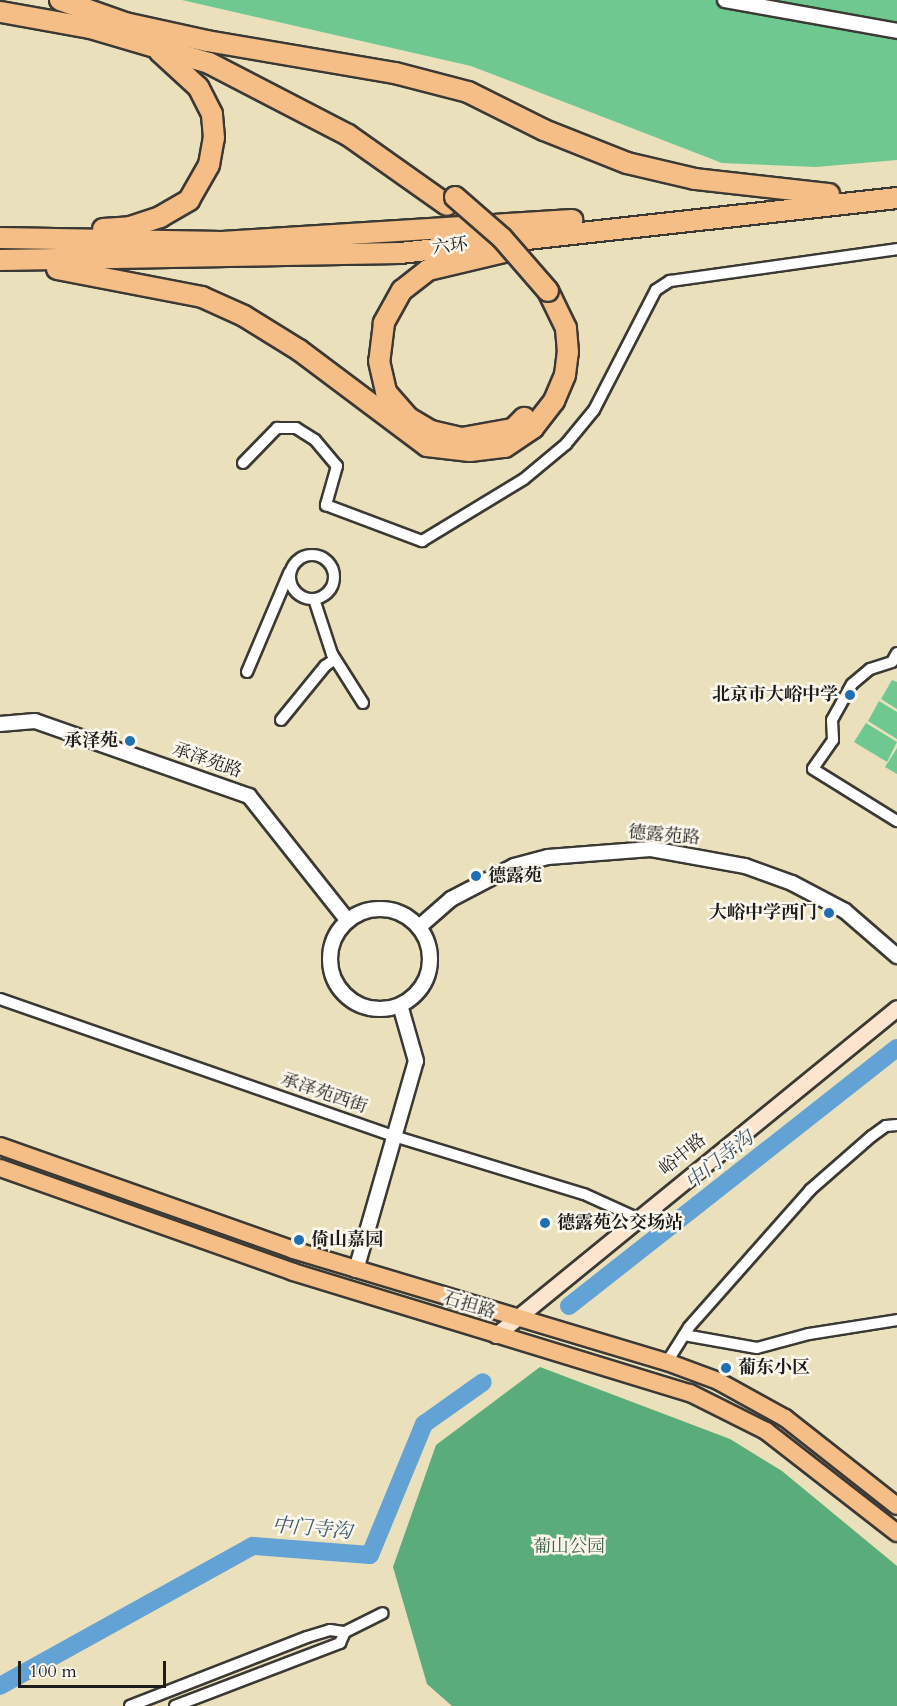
<!DOCTYPE html>
<html>
<head>
<meta charset="utf-8">
<style>
	body { margin:0 }
	#map { position:relative; width:897px; height:1706px; overflow:hidden; background:#eae0bc; font-family:Cardo,"Noto Serif SC",serif }
	div>[style] { position:absolute }
	[style*='--x'] { left:calc(var(--x)*1px); top:calc(var(--y)*1px); width:calc(var(--w)*1px); rotate:calc(var(--a)*1deg) }
	.green>* { inset:0; background:#6ec88f }
	.forest>* { inset:0; background:#5aac7a }
	.river>* { height:18px; margin:-9px; padding:0 9px; transform-origin:9px; border-radius:9px; background:#62a2d5 }
	.roads { filter:drop-shadow(2px 0 #3b3934) drop-shadow(-2px 0 #3b3934) drop-shadow(0 2px #3b3934) drop-shadow(0 -2px #3b3934) }
	.minor>* { height:10px; margin:-5px; padding:0 5px; transform-origin:5px; border-radius:5px; background:#fff }
	.minor>.ring { margin:-5px; padding:0; box-sizing:content-box; background:none; border:10px solid #fff; border-radius:50% }
	.tertiary>* { height:14px; margin:-7px; padding:0 7px; transform-origin:7px; border-radius:7px; background:#fff }
	.tertiary>.ring { margin:-7px; padding:0; box-sizing:content-box; background:none; border:14px solid #fff; border-radius:50% }
	.secondary>* { height:15px; margin:-7.5px; padding:0 7.5px; transform-origin:7.5px; border-radius:7.5px; background:#fbe5cf }
	.primary>* { height:16px; margin:-8px; padding:0 8px; transform-origin:8px; border-radius:8px; background:#f6be87 }
	.motorway>* { height:20px; margin:-10px; padding:0 10px; transform-origin:10px; border-radius:10px; background:#f6be87 }
	.bridges { filter:drop-shadow(2px 0 #3b3934) drop-shadow(-2px 0 #3b3934) drop-shadow(0 2px #3b3934) drop-shadow(0 -2px #3b3934) }
	.motorway-bridge>* { height:20px; margin:-10px; padding:0 10px; transform-origin:10px; border-radius:10px; background:#f6be87 }
	.dots>* { width:16px; height:16px; translate:-50% -50%; box-sizing:border-box; border:3px solid #fbf7ec; border-radius:50% }
	span { translate:-50% -50%; white-space:nowrap; text-align:center; line-height:1.15; -webkit-text-stroke:5px #fbf7ec; paint-order:stroke }
	.street-label { font-size:18px; color:#1c1c1c }
	.poi-label { font-size:18px; color:#1c1c1c; font-weight:700 }
	.right { translate:-100% -50%; text-align:right }
	.left { translate:0 -50%; text-align:left }
	.park-label { font-size:18px; color:#3d614a }
	.water-label { font-size:20px; color:#3c586f; font-style:italic }
	.scale { position:absolute; left:18px; top:1661px; width:148px; height:27px; box-sizing:border-box; border:3px solid #1c1c1c; border-top:0; padding-left:8px; font-size:18px; line-height:21px; white-space:nowrap; color:#1c1c1c; -webkit-text-stroke:4px #fbf7ec; paint-order:stroke }
</style>
</head>
<body>
<div id="map">
	<div class="green">
		<div style="clip-path:polygon(182px 0,897px 0,897px 160px,816px 167px,722px 163px,471px 66px)"></div>
		<div style="clip-path:polygon(892px 680px,897px 682px,897px 709px,881px 699px)"></div>
		<div style="clip-path:polygon(879px 701px,897px 712px,897px 739px,868px 721px)"></div>
		<div style="clip-path:polygon(866px 723px,897px 742px,887px 762px,854px 742px)"></div>
		<div style="clip-path:polygon(897px 748px,897px 774px,885px 767px)"></div>
	</div>
	<div class="forest">
		<div style="clip-path:polygon(540px 1367px,730px 1439px,782px 1471px,897px 1566px,897px 1706px,452px 1706px,427px 1684px,393px 1567px,436px 1445px)"></div>
	</div>
	<div class="river">
		<div style="--x:569;--y:1306;--w:417;--a:-38.2"></div>
		<div style="--x:0;--y:1686;--w:289;--a:-29"></div>
		<div style="--x:253;--y:1546;--w:117;--a:4.4"></div>
		<div style="--x:370;--y:1555;--w:142;--a:-67.6"></div>
		<div style="--x:424;--y:1424;--w:72;--a:-35.4"></div>
	</div>
	<div class="roads">
		<div class="minor">
			<div style="--x:243;--y:463;--w:49;--a:-45.8"></div>
			<div style="--x:277;--y:428;--w:19;--a:0"></div>
			<div style="--x:296;--y:428;--w:22;--a:32"></div>
			<div style="--x:315;--y:440;--w:34;--a:50"></div>
			<div style="--x:337;--y:466;--w:41;--a:105.8"></div>
			<div style="--x:326;--y:505;--w:103;--a:20.6"></div>
			<div style="--x:422;--y:541;--w:119;--a:-31.3"></div>
			<div style="--x:524;--y:479;--w:55;--a:-39.8"></div>
			<div style="--x:566;--y:444;--w:44;--a:-50.5"></div>
			<div style="--x:594;--y:410;--w:135;--a:-62.7"></div>
			<div style="--x:656;--y:290;--w:17;--a:-33"></div>
			<div style="--x:670;--y:281;--w:229;--a:-8"></div>
			<div class="ring" style="left:290px;top:555px;width:34px;height:34px"></div>
			<div style="--x:314;--y:599;--w:58;--a:71.9"></div>
			<div style="--x:332;--y:654;--w:58;--a:57.7"></div>
			<div style="--x:897;--y:653;--w:10;--a:119"></div>
			<div style="--x:892;--y:662;--w:23;--a:162"></div>
			<div style="--x:870;--y:669;--w:23;--a:140"></div>
			<div style="--x:852;--y:684;--w:41;--a:119.1"></div>
			<div style="--x:832;--y:720;--w:20;--a:87"></div>
			<div style="--x:833;--y:740;--w:35;--a:125"></div>
			<div style="--x:813;--y:769;--w:99;--a:31.8"></div>
			<div style="--x:247;--y:672;--w:108;--a:-67"></div>
			<div style="--x:281;--y:720;--w:70;--a:-50.8"></div>
			<div style="--x:325;--y:666;--w:12;--a:-35"></div>
			<div style="--x:0;--y:999;--w:420;--a:19.2"></div>
			<div style="--x:397;--y:1137;--w:195;--a:17"></div>
			<div style="--x:584;--y:1194;--w:58;--a:24.4"></div>
			<div style="--x:684;--y:1335;--w:74;--a:10.1"></div>
			<div style="--x:757;--y:1348;--w:54;--a:-15.1"></div>
			<div style="--x:809;--y:1334;--w:89;--a:-9"></div>
			<div style="--x:667;--y:1362;--w:41;--a:-57.8"></div>
			<div style="--x:689;--y:1327;--w:183;--a:-48.5"></div>
			<div style="--x:810;--y:1190;--w:82;--a:-41.1"></div>
			<div style="--x:872;--y:1136;--w:17;--a:-36"></div>
			<div style="--x:886;--y:1126;--w:11;--a:-5"></div>
			<div style="--x:130;--y:1706;--w:190;--a:-21.3"></div>
			<div style="--x:307;--y:1637;--w:24;--a:-17"></div>
			<div style="--x:330;--y:1630;--w:15;--a:8"></div>
			<div style="--x:345;--y:1632;--w:42;--a:-26.6"></div>
			<div style="--x:175;--y:1706;--w:177;--a:-20.9"></div>
			<div style="--x:340;--y:1643;--w:12;--a:-66"></div>
		</div>
		<div class="tertiary">
			<div style="--x:725;--y:0;--w:175;--a:10.2"></div>
			<div style="--x:0;--y:724;--w:35;--a:-5"></div>
			<div style="--x:35;--y:721;--w:227;--a:19.3"></div>
			<div style="--x:249;--y:796;--w:159;--a:51.6"></div>
			<div class="ring" style="left:330px;top:909px;width:86px;height:86px"></div>
			<div style="--x:419;--y:927;--w:43;--a:-41.2"></div>
			<div style="--x:451;--y:899;--w:71;--a:-27.6"></div>
			<div style="--x:514;--y:866;--w:35;--a:-15"></div>
			<div style="--x:548;--y:857;--w:103;--a:-4.4"></div>
			<div style="--x:651;--y:849;--w:96;--a:10.3"></div>
			<div style="--x:745;--y:866;--w:50;--a:19.9"></div>
			<div style="--x:792;--y:883;--w:60;--a:27.8"></div>
			<div style="--x:845;--y:911;--w:69;--a:40.9"></div>
			<div style="--x:356;--y:1270;--w:217;--a:-74"></div>
			<div style="--x:416;--y:1061;--w:58;--a:-105.9"></div>
		</div>
		<div class="secondary">
			<div style="--x:496;--y:1335;--w:517;--a:-39.2"></div>
		</div>
		<div class="primary">
			<div style="--x:0;--y:1146;--w:311;--a:19.5"></div>
			<div style="--x:293;--y:1250;--w:390;--a:16.7"></div>
			<div style="--x:667;--y:1362;--w:54;--a:20.4"></div>
			<div style="--x:718;--y:1381;--w:77;--a:28.9"></div>
			<div style="--x:785;--y:1418;--w:142;--a:38.2"></div>
			<div style="--x:0;--y:1168;--w:311;--a:19.5"></div>
			<div style="--x:293;--y:1272;--w:415;--a:17"></div>
			<div style="--x:690;--y:1393;--w:85;--a:26.6"></div>
			<div style="--x:766;--y:1431;--w:166;--a:37.9"></div>
		</div>
		<div class="motorway">
			<div style="--x:60;--y:0;--w:69;--a:19.5"></div>
			<div style="--x:125;--y:23;--w:84;--a:12.4"></div>
			<div style="--x:207;--y:41;--w:191;--a:9.7"></div>
			<div style="--x:395;--y:73;--w:75;--a:14.6"></div>
			<div style="--x:468;--y:92;--w:85;--a:26.6"></div>
			<div style="--x:544;--y:130;--w:89;--a:21.7"></div>
			<div style="--x:627;--y:163;--w:70;--a:13.2"></div>
			<div style="--x:695;--y:179;--w:135;--a:6.4"></div>
			<div style="--x:1;--y:12;--w:90;--a:10.2"></div>
			<div style="--x:90;--y:28;--w:124;--a:16.4"></div>
			<div style="--x:209;--y:63;--w:157;--a:27.4"></div>
			<div style="--x:348;--y:135;--w:121;--a:35.3"></div>
			<div style="--x:103;--y:229;--w:27;--a:-4"></div>
			<div style="--x:130;--y:227;--w:32;--a:-18"></div>
			<div style="--x:160;--y:217;--w:34;--a:-30"></div>
			<div style="--x:189;--y:200;--w:40;--a:-60.3"></div>
			<div style="--x:209;--y:165;--w:27;--a:-80"></div>
			<div style="--x:214;--y:138;--w:24;--a:-95"></div>
			<div style="--x:212;--y:114;--w:30;--a:-117"></div>
			<div style="--x:198;--y:87;--w:53;--a:-137.3"></div>
			<div style="--x:0;--y:238;--w:222;--a:1"></div>
			<div style="--x:222;--y:242;--w:351;--a:-3.6"></div>
			<div style="--x:504;--y:252;--w:78;--a:166.7"></div>
			<div style="--x:428;--y:270;--w:33;--a:142"></div>
			<div style="--x:402;--y:290;--w:38;--a:119"></div>
			<div style="--x:384;--y:323;--w:38;--a:97"></div>
			<div style="--x:379;--y:361;--w:32;--a:77"></div>
			<div style="--x:386;--y:392;--w:35;--a:49"></div>
			<div style="--x:409;--y:418;--w:26;--a:31"></div>
			<div style="--x:431;--y:431;--w:32;--a:13"></div>
			<div style="--x:462;--y:438;--w:52;--a:-10"></div>
			<div style="--x:513;--y:429;--w:16;--a:-45"></div>
			<div style="--x:0;--y:260;--w:400;--a:-1"></div>
			<div style="--x:400;--y:253;--w:500;--a:-6.31"></div>
			<div style="--x:57;--y:269;--w:148;--a:10.9"></div>
			<div style="--x:202;--y:297;--w:46;--a:24.3"></div>
			<div style="--x:244;--y:316;--w:65;--a:31.7"></div>
			<div style="--x:299;--y:350;--w:160;--a:36.9"></div>
			<div style="--x:427;--y:446;--w:43;--a:6.6"></div>
			<div style="--x:470;--y:451;--w:35;--a:-7"></div>
			<div style="--x:505;--y:447;--w:34;--a:-34"></div>
			<div style="--x:533;--y:428;--w:34;--a:-52"></div>
			<div style="--x:554;--y:401;--w:28;--a:-67"></div>
			<div style="--x:565;--y:375;--w:23;--a:-83"></div>
			<div style="--x:568;--y:352;--w:24;--a:-95"></div>
			<div style="--x:566;--y:328;--w:41;--a:-115.9"></div>
		</div>
	</div>
	<div class="bridges">
		<div class="motorway-bridge">
			<div style="--x:455;--y:197;--w:62;--a:41.1"></div>
			<div style="--x:502;--y:238;--w:70;--a:49"></div>
		</div>
	</div>
	<div class="dots">
		<div style="left:850px;top:695px;background:#1f6fb2"></div>
		<div style="left:130px;top:741px;background:#1f6fb2"></div>
		<div style="left:476px;top:876px;background:#1f6fb2"></div>
		<div style="left:829px;top:913px;background:#1f6fb2"></div>
		<div style="left:545px;top:1223px;background:#1f6fb2"></div>
		<div style="left:299px;top:1240px;background:#1f6fb2"></div>
		<div style="left:726px;top:1368px;background:#1f6fb2"></div>
	</div>
	<div class="street-label">
		<span style="left:450px;top:247px;rotate:-7deg">六环</span>
		<span style="left:207px;top:761px;rotate:19deg">承泽苑路</span>
		<span style="left:664px;top:836px;rotate:5deg">德露苑路</span>
		<span style="left:324px;top:1094px;rotate:19deg">承泽苑西街</span>
		<span style="left:683px;top:1155px;rotate:-39deg">峪中路</span>
		<span style="left:469px;top:1306px;rotate:17deg">石担路</span>
	</div>
	<div class="poi-label">
		<span class="right" style="left:838px;top:695px">北京市大峪中学</span>
		<span class="right" style="left:118px;top:741px">承泽苑</span>
		<span class="left" style="left:488px;top:876px">德露苑</span>
		<span class="right" style="left:817px;top:913px">大峪中学西门</span>
		<span class="left" style="left:557px;top:1223px">德露苑公交场站</span>
		<span class="left" style="left:311px;top:1240px">倚山嘉园</span>
		<span class="left" style="left:738px;top:1368px">葡东小区</span>
	</div>
	<div class="park-label">
		<span style="left:569px;top:1547px">葡山公园</span>
	</div>
	<div class="water-label">
		<span style="left:719px;top:1160px;rotate:-38deg">中门寺沟</span>
		<span style="left:312px;top:1528px;rotate:5deg">中门寺沟</span>
	</div>
	<div class="scale">100 m</div>
</div>
</body>
</html>
